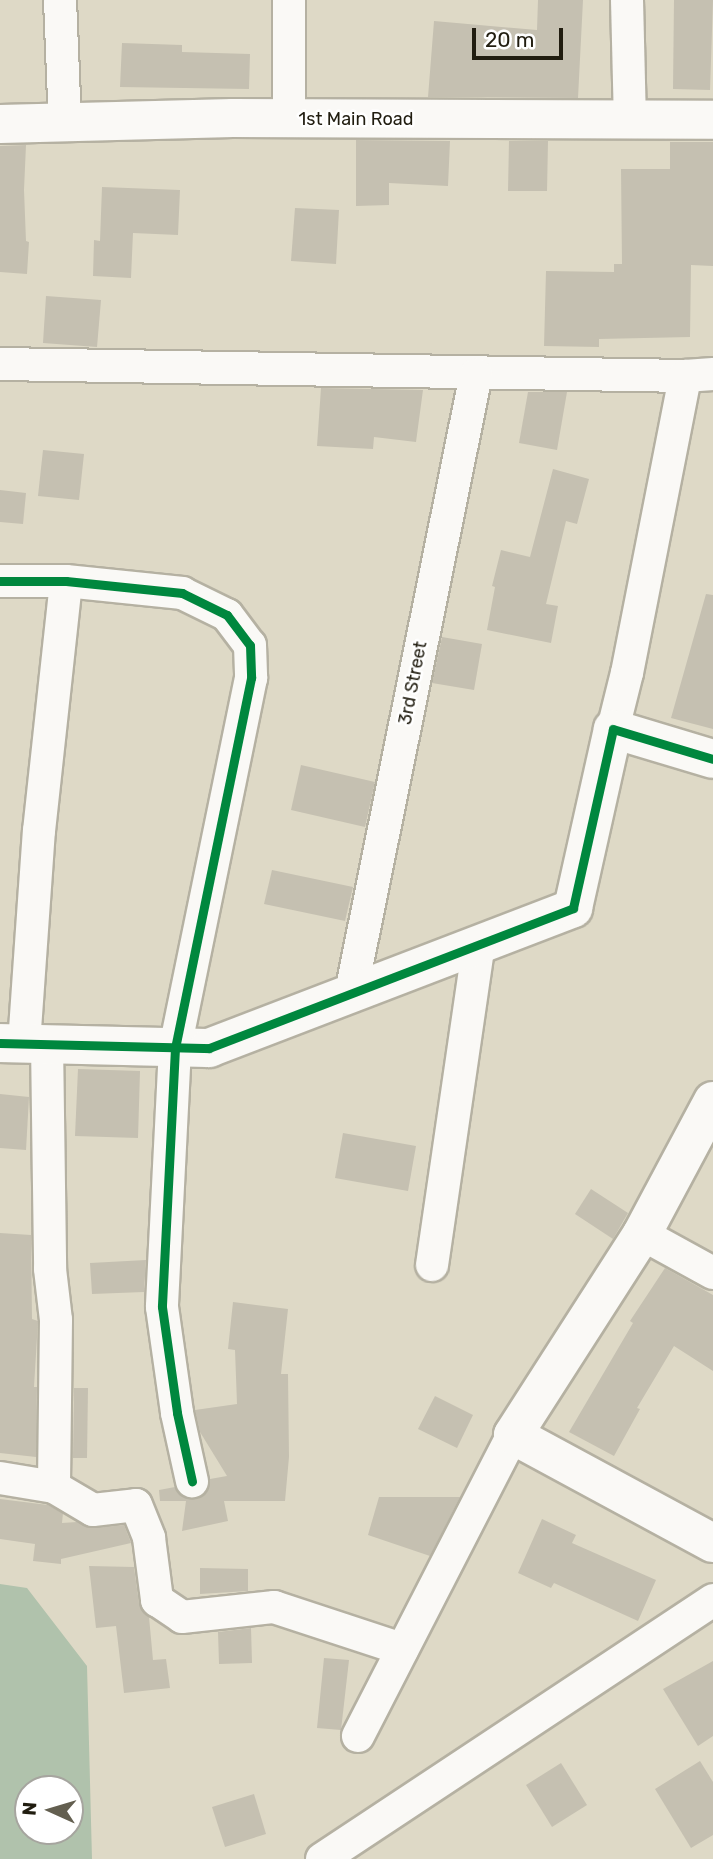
<!DOCTYPE html>
<html>
<head>
<meta charset="utf-8">
<style>
	body { margin:0 }
	#map { position:relative; width:713px; height:1859px; overflow:hidden; background:#ded9c6; font-family:Rubik,sans-serif }
	div>[style] { position:absolute }
	[style*='--x'] { left:calc(var(--x)*1px); top:calc(var(--y)*1px); width:calc(var(--w)*1px); rotate:calc(var(--a)*1deg) }
	.forest>* { inset:0; background:#b0c2ac }
	.building>* { inset:0; background:#c5c0b1 }
	.roads { filter:drop-shadow(2px 0 #b5b1a2) drop-shadow(-2px 0 #b5b1a2) drop-shadow(0 2px #b5b1a2) drop-shadow(0 -2px #b5b1a2) }
	.minor>* { height:32px; margin:-16px; padding:0 16px; transform-origin:16px; border-radius:16px; background:#faf9f6 }
	.tertiary>* { height:38px; margin:-19px; padding:0 19px; transform-origin:19px; border-radius:19px; background:#faf9f6 }
	.cycleway>* { height:9px; margin:-4.5px; padding:0 4.5px; transform-origin:4.5px; border-radius:4.5px; background:#00873e }
	span { translate:-50% -50%; white-space:nowrap; text-align:center; line-height:1.15; -webkit-text-stroke:5px #fff; paint-order:stroke }
	.street-label { font-size:18px; color:#211d10 }
	.north { position:absolute; left:14px; top:1775px; width:70px; height:70px; box-sizing:border-box; background:#fff; border:2px solid #a6a59f; border-radius:50%; rotate:274deg; font-size:19px; font-weight:700; line-height:28px; text-align:center; color:#211d10 }
	.north::after { content:''; display:block; margin:auto; width:24px; height:32px; background:#635f50; clip-path:polygon(50% 0,100% 100%,50% 72%,0 100%) }
	.scale { position:absolute; left:472px; top:28px; width:91px; height:32px; box-sizing:border-box; border:4px solid #211d10; border-top:0; padding-left:9px; font-size:21px; line-height:24px; white-space:nowrap; color:#211d10; -webkit-text-stroke:5px #fff; paint-order:stroke }
</style>
</head>
<body>
<div id="map">
	<div class="forest">
		<div style="clip-path:polygon(evenodd,0 1584px,27px 1588px,87px 1666px,92px 1859px,0 1859px,0 1584px,28px 1789px,70px 1789px,70px 1831px,28px 1831px,28px 1789px)"></div>
	</div>
	<div class="building">
		<div style="clip-path:polygon(538px 0,583px 0,578px 98px,428px 97px,434px 21px,537px 30px)"></div>
		<div style="clip-path:polygon(674px 0,713px 0,710px 90px,673px 89px)"></div>
		<div style="clip-path:polygon(122px 43px,182px 45px,182px 52px,250px 54px,249px 89px,120px 87px)"></div>
		<div style="clip-path:polygon(356px 140px,450px 141px,448px 186px,389px 183px,389px 205px,356px 206px)"></div>
		<div style="clip-path:polygon(509px 141px,548px 141px,547px 191px,508px 191px)"></div>
		<div style="clip-path:polygon(670px 142px,713px 142px,713px 266px,691px 265px,690px 337px,599px 339px,599px 347px,544px 346px,546px 271px,614px 272px,614px 264px,622px 264px,621px 169px,670px 169px)"></div>
		<div style="clip-path:polygon(26px 145px,24px 190px,26px 241px,29px 242px,27px 274px,0 272px,0 146px)"></div>
		<div style="clip-path:polygon(102px 187px,180px 190px,178px 235px,133px 233px,131px 278px,93px 276px,94px 240px,100px 241px)"></div>
		<div style="clip-path:polygon(295px 208px,339px 210px,336px 264px,291px 261px)"></div>
		<div style="clip-path:polygon(46px 296px,101px 300px,97px 347px,43px 343px)"></div>
		<div style="clip-path:polygon(321px 388px,423px 390px,416px 442px,374px 437px,373px 449px,317px 446px)"></div>
		<div style="clip-path:polygon(528px 392px,567px 392px,557px 450px,519px 443px)"></div>
		<div style="clip-path:polygon(43px 450px,84px 454px,79px 500px,38px 496px)"></div>
		<div style="clip-path:polygon(553px 469px,589px 479px,577px 524px,566px 521px,546px 604px,558px 606px,551px 643px,487px 630px,495px 587px,492px 586px,501px 550px,530px 557px)"></div>
		<div style="clip-path:polygon(0 490px,26px 493px,23px 524px,0 522px)"></div>
		<div style="clip-path:polygon(706px 594px,713px 595px,713px 729px,671px 718px)"></div>
		<div style="clip-path:polygon(442px 637px,482px 644px,474px 690px,432px 683px)"></div>
		<div style="clip-path:polygon(301px 765px,375px 782px,365px 827px,291px 810px)"></div>
		<div style="clip-path:polygon(272px 870px,353px 887px,345px 921px,264px 904px)"></div>
		<div style="clip-path:polygon(78px 1069px,140px 1071px,138px 1138px,75px 1136px)"></div>
		<div style="clip-path:polygon(0 1094px,29px 1097px,26px 1150px,0 1148px)"></div>
		<div style="clip-path:polygon(343px 1133px,416px 1146px,408px 1191px,335px 1178px)"></div>
		<div style="clip-path:polygon(591px 1189px,628px 1213px,613px 1239px,575px 1214px)"></div>
		<div style="clip-path:polygon(0 1233px,31px 1235px,32px 1319px,38px 1321px,34px 1387px,37px 1387px,36px 1457px,0 1453px)"></div>
		<div style="clip-path:polygon(146px 1260px,144px 1292px,92px 1294px,90px 1263px)"></div>
		<div style="clip-path:polygon(665px 1268px,713px 1295px,713px 1371px,674px 1346px,637px 1408px,640px 1409px,614px 1456px,569px 1432px,633px 1323px,630px 1321px)"></div>
		<div style="clip-path:polygon(233px 1302px,288px 1309px,281px 1374px,288px 1374px,289px 1457px,285px 1501px,224px 1501px,228px 1521px,182px 1531px,186px 1501px,160px 1501px,159px 1490px,175px 1487px,186px 1498px,197px 1499px,205px 1494px,210px 1479px,227px 1476px,200px 1432px,195px 1410px,237px 1404px,235px 1350px,228px 1349px)"></div>
		<div style="clip-path:polygon(74px 1388px,88px 1388px,87px 1458px,73px 1458px)"></div>
		<div style="clip-path:polygon(435px 1396px,473px 1415px,457px 1448px,418px 1429px)"></div>
		<div style="clip-path:polygon(379px 1497px,460px 1497px,430px 1556px,368px 1535px)"></div>
		<div style="clip-path:polygon(0 1499px,48px 1505px,63px 1513px,62px 1523px,77px 1522px,95px 1528px,124px 1525px,131px 1543px,61px 1559px,61px 1564px,33px 1561px,35px 1544px,0 1539px)"></div>
		<div style="clip-path:polygon(542px 1519px,576px 1535px,572px 1543px,656px 1580px,638px 1621px,554px 1583px,551px 1588px,518px 1573px)"></div>
		<div style="clip-path:polygon(89px 1566px,134px 1567px,139px 1603px,149px 1617px,153px 1660px,166px 1659px,170px 1688px,124px 1693px,116px 1626px,96px 1628px)"></div>
		<div style="clip-path:polygon(200px 1568px,248px 1569px,248px 1591px,200px 1594px)"></div>
		<div style="clip-path:polygon(251px 1628px,252px 1663px,219px 1664px,218px 1632px)"></div>
		<div style="clip-path:polygon(324px 1658px,349px 1660px,341px 1730px,317px 1728px)"></div>
		<div style="clip-path:polygon(713px 1661px,713px 1736px,698px 1746px,663px 1689px)"></div>
		<div style="clip-path:polygon(700px 1761px,713px 1782px,713px 1835px,691px 1848px,655px 1789px)"></div>
		<div style="clip-path:polygon(561px 1763px,587px 1805px,552px 1827px,526px 1785px)"></div>
		<div style="clip-path:polygon(254px 1794px,266px 1834px,225px 1847px,212px 1807px)"></div>
	</div>
	<div class="roads">
		<div class="minor">
			<div style="--x:60;--y:0;--w:123;--a:87.7"></div>
			<div style="--x:289;--y:0;--w:119;--a:90"></div>
			<div style="--x:627;--y:0;--w:119;--a:88.6"></div>
			<div style="--x:0;--y:364;--w:685;--a:1"></div>
			<div style="--x:0;--y:581;--w:66;--a:0"></div>
			<div style="--x:66;--y:581;--w:117;--a:5.9"></div>
			<div style="--x:182;--y:593;--w:50;--a:26.1"></div>
			<div style="--x:227;--y:615;--w:38;--a:53"></div>
			<div style="--x:250;--y:645;--w:33;--a:88"></div>
			<div style="--x:251;--y:678;--w:378;--a:101.6"></div>
			<div style="--x:175;--y:1048;--w:259;--a:92.9"></div>
			<div style="--x:162;--y:1307;--w:107;--a:81.9"></div>
			<div style="--x:177;--y:1413;--w:70;--a:77.6"></div>
			<div style="--x:613;--y:729;--w:58;--a:-76"></div>
			<div style="--x:627;--y:673;--w:303;--a:-78.9"></div>
			<div style="--x:685;--y:376;--w:28;--a:-4"></div>
			<div style="--x:351;--y:993;--w:631;--a:-78.58"></div>
			<div style="--x:47;--y:1043;--w:226;--a:89.2"></div>
			<div style="--x:50;--y:1269;--w:51;--a:83.3"></div>
			<div style="--x:56;--y:1320;--w:167;--a:90.7"></div>
			<div style="--x:24;--y:1044;--w:214;--a:-86"></div>
			<div style="--x:39;--y:831;--w:251;--a:-83.8"></div>
			<div style="--x:642;--y:1234;--w:81;--a:28.8"></div>
			<div style="--x:432;--y:1265;--w:324;--a:-81.7"></div>
			<div style="--x:0;--y:1478;--w:55;--a:9.5"></div>
			<div style="--x:54;--y:1487;--w:45;--a:30.5"></div>
			<div style="--x:93;--y:1510;--w:43;--a:-6.6"></div>
			<div style="--x:136;--y:1505;--w:35;--a:68"></div>
			<div style="--x:149;--y:1538;--w:63;--a:82.6"></div>
			<div style="--x:157;--y:1600;--w:30;--a:34"></div>
			<div style="--x:182;--y:1617;--w:93;--a:-6.2"></div>
			<div style="--x:274;--y:1607;--w:135;--a:18.2"></div>
			<div style="--x:358;--y:1736;--w:339;--a:-62.8"></div>
			<div style="--x:322;--y:1859;--w:469;--a:-33.5"></div>
		</div>
		<div class="tertiary">
			<div style="--x:0;--y:124;--w:233;--a:-1.5"></div>
			<div style="--x:233;--y:118;--w:480;--a:0.2"></div>
			<div style="--x:0;--y:1043;--w:209;--a:1.4"></div>
			<div style="--x:209;--y:1048;--w:390;--a:-21"></div>
			<div style="--x:573;--y:908;--w:183;--a:-77.4"></div>
			<div style="--x:613;--y:729;--w:104;--a:16.7"></div>
			<div style="--x:713;--y:1101;--w:151;--a:118.1"></div>
			<div style="--x:642;--y:1234;--w:239;--a:122.7"></div>
			<div style="--x:513;--y:1435;--w:227;--a:28.4"></div>
		</div>
	</div>
	<div class="cycleway">
		<div style="--x:0;--y:581;--w:66;--a:0"></div>
		<div style="--x:66;--y:581;--w:117;--a:5.9"></div>
		<div style="--x:182;--y:593;--w:50;--a:26.1"></div>
		<div style="--x:227;--y:615;--w:38;--a:53"></div>
		<div style="--x:250;--y:645;--w:33;--a:88"></div>
		<div style="--x:251;--y:678;--w:378;--a:101.6"></div>
		<div style="--x:175;--y:1048;--w:259;--a:92.9"></div>
		<div style="--x:162;--y:1307;--w:107;--a:81.9"></div>
		<div style="--x:177;--y:1413;--w:70;--a:77.6"></div>
		<div style="--x:0;--y:1043;--w:209;--a:1.4"></div>
		<div style="--x:209;--y:1048;--w:390;--a:-21"></div>
		<div style="--x:573;--y:908;--w:183;--a:-77.4"></div>
		<div style="--x:613;--y:729;--w:104;--a:16.7"></div>
	</div>
	<div class="street-label">
		<span style="left:356px;top:119px">1st Main Road</span>
		<span style="left:413px;top:683px;rotate:-79deg">3rd Street</span>
	</div>
	<div class="north">N</div>
	<div class="scale">20 m</div>
</div>
</body>
</html>
